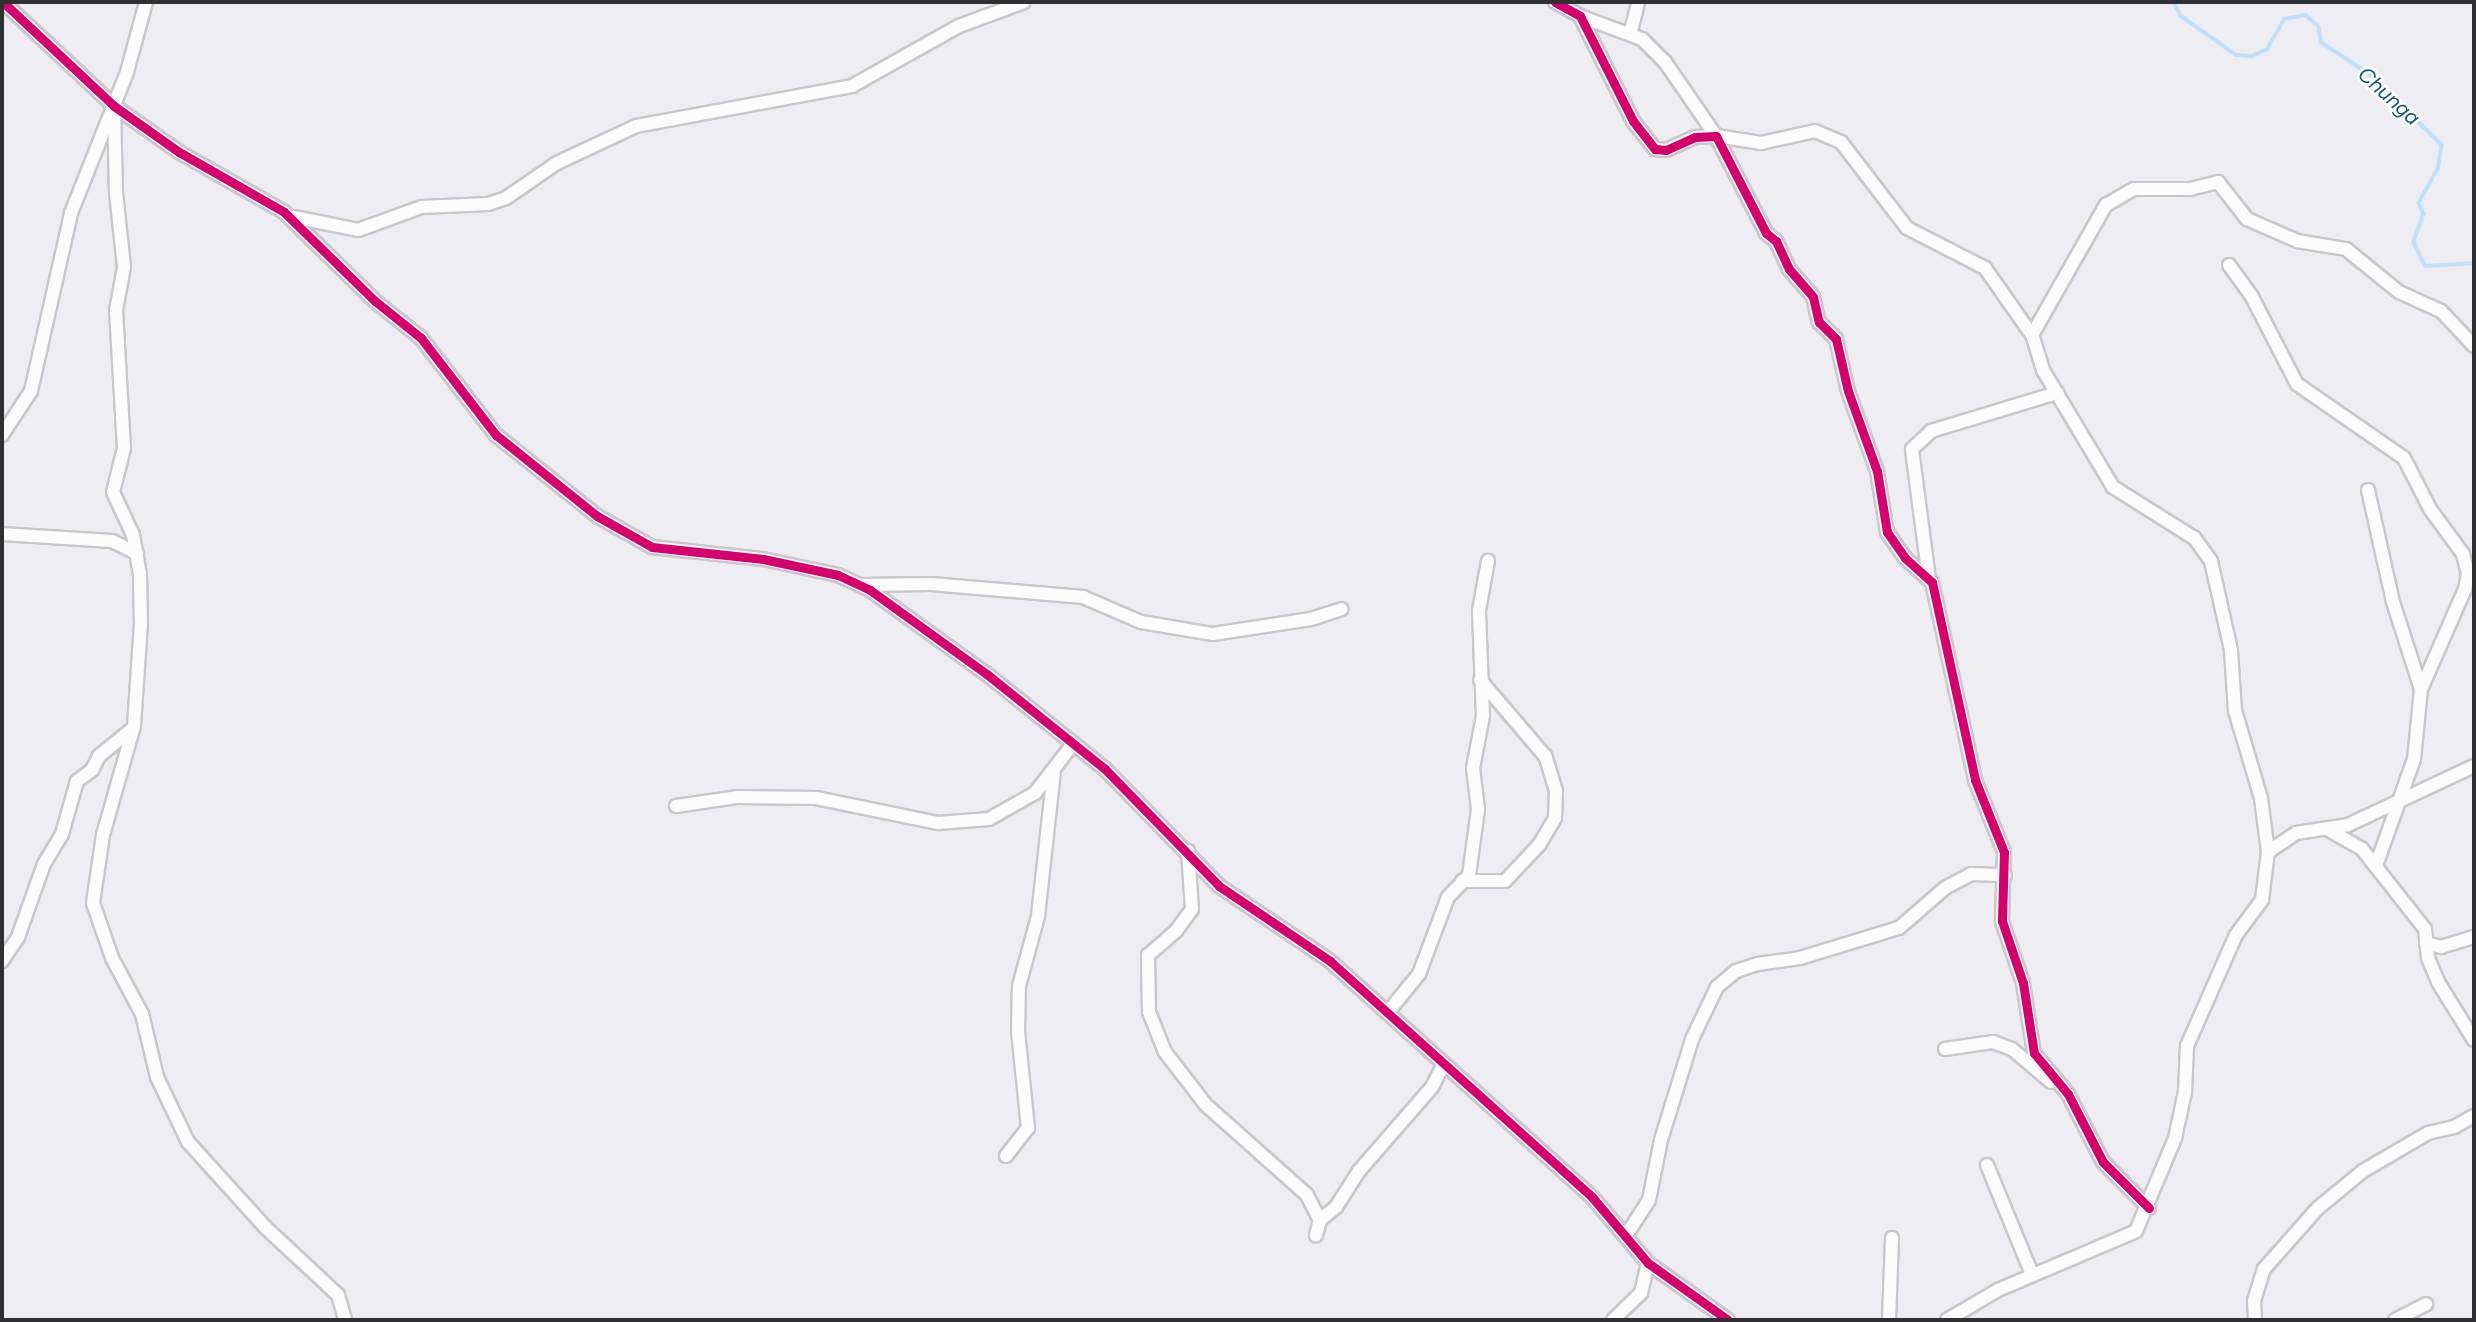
<!DOCTYPE html>
<html>
<head>
<meta charset="utf-8">
<style>
	body { margin:0 }
	#map { position:relative; width:2476px; height:1322px; overflow:hidden; background:#eeedf1; font-family:Figtree,sans-serif }
	div>[style] { position:absolute }
	[style*='--x'] { left:calc(var(--x)*1px); top:calc(var(--y)*1px); width:calc(var(--w)*1px); rotate:calc(var(--a)*1deg) }
	.stream>* { height:3.5px; margin:-1.75px; padding:0 1.75px; transform-origin:1.75px; border-radius:1.75px; background:#bee0f9 }
	.roads { filter:drop-shadow(2px 0 #c8c7ca) drop-shadow(-2px 0 #c8c7ca) drop-shadow(0 2px #c8c7ca) drop-shadow(0 -2px #c8c7ca) }
	.minor>* { height:12px; margin:-6px; padding:0 6px; transform-origin:6px; border-radius:6px; background:#fcfcfd }
	.cycleway>* { height:9px; margin:-4.5px; padding:0 4.5px; transform-origin:4.5px; border-radius:4.5px; background:#d6006c }
	span { translate:-50% -50%; white-space:nowrap; text-align:center; line-height:1.15; -webkit-text-stroke:5px #fff; paint-order:stroke }
	.water-label { font-size:21px; color:#125578; font-style:italic }
	.frame { position:absolute; inset:0; border:4px solid #302f32; pointer-events:none }
</style>
</head>
<body>
<div id="map">
	<div class="stream">
		<div style="--x:2174;--y:2;--w:16;--a:63"></div>
		<div style="--x:2181;--y:16;--w:67;--a:35.3"></div>
		<div style="--x:2236;--y:55;--w:16;--a:4"></div>
		<div style="--x:2252;--y:56;--w:17;--a:-25"></div>
		<div style="--x:2267;--y:49;--w:34;--a:-60"></div>
		<div style="--x:2284;--y:19;--w:22;--a:-10"></div>
		<div style="--x:2306;--y:15;--w:18;--a:43"></div>
		<div style="--x:2319;--y:27;--w:15;--a:82"></div>
		<div style="--x:2321;--y:42;--w:60;--a:33.4"></div>
		<div style="--x:2371;--y:75;--w:100;--a:44.6"></div>
		<div style="--x:2442;--y:145;--w:24;--a:99"></div>
		<div style="--x:2438;--y:169;--w:39;--a:119"></div>
		<div style="--x:2419;--y:203;--w:12;--a:66"></div>
		<div style="--x:2424;--y:214;--w:30;--a:110"></div>
		<div style="--x:2414;--y:242;--w:26;--a:65"></div>
		<div style="--x:2425;--y:266;--w:49;--a:-3.5"></div>
	</div>
	<div class="roads">
		<div class="minor">
			<div style="--x:3;--y:2;--w:152;--a:43.1"></div>
			<div style="--x:114;--y:106;--w:80;--a:35.3"></div>
			<div style="--x:179;--y:152;--w:121;--a:29.7"></div>
			<div style="--x:284;--y:212;--w:127;--a:44.4"></div>
			<div style="--x:375;--y:301;--w:59;--a:38.8"></div>
			<div style="--x:421;--y:338;--w:123;--a:52.3"></div>
			<div style="--x:496;--y:435;--w:129;--a:38.7"></div>
			<div style="--x:597;--y:516;--w:63;--a:29.4"></div>
			<div style="--x:652;--y:547;--w:112;--a:6.2"></div>
			<div style="--x:763;--y:559;--w:77;--a:12"></div>
			<div style="--x:838;--y:575;--w:35;--a:25"></div>
			<div style="--x:870;--y:590;--w:145;--a:35.8"></div>
			<div style="--x:988;--y:675;--w:150;--a:38.8"></div>
			<div style="--x:1105;--y:769;--w:163;--a:45.7"></div>
			<div style="--x:1219;--y:886;--w:134;--a:34"></div>
			<div style="--x:1330;--y:961;--w:353;--a:42"></div>
			<div style="--x:1592;--y:1197;--w:87;--a:49.7"></div>
			<div style="--x:1648;--y:1263;--w:98;--a:35.5"></div>
			<div style="--x:1555;--y:2;--w:29;--a:29"></div>
			<div style="--x:1580;--y:16;--w:118;--a:63.2"></div>
			<div style="--x:1633;--y:121;--w:36;--a:52"></div>
			<div style="--x:1655;--y:149;--w:11;--a:5"></div>
			<div style="--x:1666;--y:150;--w:32;--a:-24"></div>
			<div style="--x:1695;--y:137;--w:21;--a:-3"></div>
			<div style="--x:1716;--y:136;--w:109;--a:62.7"></div>
			<div style="--x:1766;--y:233;--w:13;--a:39"></div>
			<div style="--x:1776;--y:241;--w:31;--a:65"></div>
			<div style="--x:1789;--y:269;--w:37;--a:49"></div>
			<div style="--x:1813;--y:297;--w:26;--a:77"></div>
			<div style="--x:1819;--y:322;--w:24;--a:45"></div>
			<div style="--x:1836;--y:339;--w:53;--a:77"></div>
			<div style="--x:1848;--y:391;--w:85;--a:70.1"></div>
			<div style="--x:1877;--y:471;--w:62;--a:80.7"></div>
			<div style="--x:1887;--y:532;--w:32;--a:55"></div>
			<div style="--x:1905;--y:558;--w:36;--a:42"></div>
			<div style="--x:1932;--y:582;--w:203;--a:77.7"></div>
			<div style="--x:1975;--y:780;--w:78;--a:68.1"></div>
			<div style="--x:2004;--y:852;--w:69;--a:91.7"></div>
			<div style="--x:2002;--y:921;--w:65;--a:71.3"></div>
			<div style="--x:2023;--y:983;--w:71;--a:81.1"></div>
			<div style="--x:2034;--y:1053;--w:53;--a:50.3"></div>
			<div style="--x:2068;--y:1094;--w:76;--a:62.8"></div>
			<div style="--x:2103;--y:1162;--w:65;--a:45"></div>
			<div style="--x:1580;--y:16;--w:66;--a:20.4"></div>
			<div style="--x:1642;--y:39;--w:33;--a:45"></div>
			<div style="--x:1665;--y:62;--w:90;--a:55.4"></div>
			<div style="--x:1716;--y:136;--w:46;--a:8.8"></div>
			<div style="--x:1761;--y:143;--w:55;--a:-12.5"></div>
			<div style="--x:1815;--y:131;--w:28;--a:23"></div>
			<div style="--x:1841;--y:142;--w:108;--a:52.5"></div>
			<div style="--x:1907;--y:228;--w:88;--a:27.1"></div>
			<div style="--x:1985;--y:268;--w:82;--a:55"></div>
			<div style="--x:1631;--y:31;--w:30;--a:-76"></div>
			<div style="--x:114;--y:106;--w:87;--a:88.7"></div>
			<div style="--x:116;--y:193;--w:74;--a:83.8"></div>
			<div style="--x:124;--y:267;--w:44;--a:100.5"></div>
			<div style="--x:116;--y:310;--w:138;--a:86.7"></div>
			<div style="--x:124;--y:448;--w:45;--a:104"></div>
			<div style="--x:113;--y:492;--w:47;--a:65.1"></div>
			<div style="--x:133;--y:535;--w:39;--a:80"></div>
			<div style="--x:140;--y:573;--w:50;--a:88.9"></div>
			<div style="--x:141;--y:623;--w:103;--a:93.9"></div>
			<div style="--x:134;--y:726;--w:113;--a:105.9"></div>
			<div style="--x:103;--y:835;--w:69;--a:98.4"></div>
			<div style="--x:93;--y:903;--w:58;--a:70.9"></div>
			<div style="--x:112;--y:958;--w:64;--a:61.8"></div>
			<div style="--x:142;--y:1014;--w:65;--a:76.6"></div>
			<div style="--x:157;--y:1077;--w:72;--a:64.5"></div>
			<div style="--x:188;--y:1142;--w:115;--a:47.8"></div>
			<div style="--x:265;--y:1227;--w:100;--a:43"></div>
			<div style="--x:338;--y:1295;--w:26;--a:74"></div>
			<div style="--x:294;--y:217;--w:65;--a:11.5"></div>
			<div style="--x:358;--y:230;--w:68;--a:-19.8"></div>
			<div style="--x:422;--y:207;--w:66;--a:-2.6"></div>
			<div style="--x:488;--y:204;--w:19;--a:-18"></div>
			<div style="--x:506;--y:198;--w:62;--a:-34.5"></div>
			<div style="--x:557;--y:163;--w:87;--a:-25.1"></div>
			<div style="--x:636;--y:126;--w:220;--a:-10.5"></div>
			<div style="--x:852;--y:86;--w:123;--a:-29.3"></div>
			<div style="--x:959;--y:26;--w:69;--a:-20.3"></div>
			<div style="--x:2229;--y:265;--w:39;--a:54"></div>
			<div style="--x:2252;--y:297;--w:98;--a:62.7"></div>
			<div style="--x:2297;--y:384;--w:130;--a:34.7"></div>
			<div style="--x:2404;--y:458;--w:57;--a:63"></div>
			<div style="--x:2430;--y:509;--w:56;--a:53.7"></div>
			<div style="--x:2463;--y:554;--w:21;--a:76"></div>
			<div style="--x:2468;--y:574;--w:15;--a:101"></div>
			<div style="--x:2465;--y:589;--w:109;--a:113.7"></div>
			<div style="--x:2;--y:435;--w:53;--a:-56.6"></div>
			<div style="--x:31;--y:391;--w:182;--a:-77.3"></div>
			<div style="--x:71;--y:213;--w:152;--a:-68.3"></div>
			<div style="--x:127;--y:72;--w:73;--a:-74.8"></div>
			<div style="--x:2368;--y:490;--w:115;--a:77.4"></div>
			<div style="--x:2393;--y:602;--w:91;--a:72.2"></div>
			<div style="--x:2421;--y:689;--w:70;--a:95.7"></div>
			<div style="--x:2414;--y:759;--w:110;--a:109.6"></div>
			<div style="--x:2;--y:534;--w:110;--a:3.6"></div>
			<div style="--x:112;--y:541;--w:28;--a:26"></div>
			<div style="--x:1929;--y:579;--w:131;--a:-97.5"></div>
			<div style="--x:1912;--y:449;--w:26;--a:-43"></div>
			<div style="--x:1931;--y:431;--w:132;--a:-16.8"></div>
			<div style="--x:862;--y:585;--w:69;--a:-0.8"></div>
			<div style="--x:931;--y:584;--w:153;--a:4.9"></div>
			<div style="--x:1083;--y:597;--w:63;--a:23.3"></div>
			<div style="--x:1141;--y:622;--w:73;--a:9.5"></div>
			<div style="--x:1213;--y:634;--w:99;--a:-8.7"></div>
			<div style="--x:1311;--y:619;--w:32;--a:-18"></div>
			<div style="--x:676;--y:806;--w:63;--a:-8.3"></div>
			<div style="--x:738;--y:797;--w:78;--a:0.7"></div>
			<div style="--x:816;--y:798;--w:125;--a:11.6"></div>
			<div style="--x:938;--y:823;--w:51;--a:-4.5"></div>
			<div style="--x:989;--y:819;--w:53;--a:-29.5"></div>
			<div style="--x:1035;--y:793;--w:62;--a:-52.2"></div>
			<div style="--x:2327;--y:829;--w:40;--a:29.7"></div>
			<div style="--x:2362;--y:849;--w:102;--a:51.8"></div>
			<div style="--x:2425;--y:929;--w:29;--a:84"></div>
			<div style="--x:2428;--y:958;--w:26;--a:67"></div>
			<div style="--x:2438;--y:982;--w:68;--a:58.2"></div>
			<div style="--x:1188;--y:851;--w:58;--a:86.1"></div>
			<div style="--x:1192;--y:909;--w:27;--a:126"></div>
			<div style="--x:1176;--y:931;--w:37;--a:139"></div>
			<div style="--x:1148;--y:955;--w:57;--a:89"></div>
			<div style="--x:1149;--y:1012;--w:43;--a:68.2"></div>
			<div style="--x:1165;--y:1052;--w:67;--a:52.3"></div>
			<div style="--x:1206;--y:1105;--w:135;--a:41.7"></div>
			<div style="--x:1307;--y:1195;--w:28;--a:63"></div>
			<div style="--x:1320;--y:1220;--w:16;--a:105"></div>
			<div style="--x:2268;--y:852;--w:54;--a:-97.4"></div>
			<div style="--x:2261;--y:798;--w:91;--a:-106.6"></div>
			<div style="--x:2235;--y:711;--w:61;--a:-93.8"></div>
			<div style="--x:2231;--y:650;--w:91;--a:-102.7"></div>
			<div style="--x:2211;--y:561;--w:29;--a:-126"></div>
			<div style="--x:2194;--y:538;--w:96;--a:-147.8"></div>
			<div style="--x:2113;--y:487;--w:136;--a:-120.9"></div>
			<div style="--x:2043;--y:370;--w:37;--a:-107"></div>
			<div style="--x:2032;--y:335;--w:150;--a:-60.4"></div>
			<div style="--x:2106;--y:205;--w:32;--a:-30"></div>
			<div style="--x:2134;--y:189;--w:56;--a:0"></div>
			<div style="--x:2190;--y:189;--w:29;--a:-14"></div>
			<div style="--x:2218;--y:182;--w:47;--a:51.9"></div>
			<div style="--x:2247;--y:219;--w:55;--a:23.7"></div>
			<div style="--x:2297;--y:241;--w:50;--a:9.3"></div>
			<div style="--x:2346;--y:249;--w:68;--a:39.1"></div>
			<div style="--x:2399;--y:292;--w:46;--a:24.3"></div>
			<div style="--x:2441;--y:311;--w:48;--a:46.7"></div>
			<div style="--x:1462;--y:881;--w:43;--a:0"></div>
			<div style="--x:1505;--y:881;--w:50;--a:-46.6"></div>
			<div style="--x:1539;--y:845;--w:31;--a:-59"></div>
			<div style="--x:1555;--y:818;--w:27;--a:-88"></div>
			<div style="--x:1556;--y:791;--w:37;--a:-107"></div>
			<div style="--x:1545;--y:756;--w:100;--a:-130.5"></div>
			<div style="--x:2426;--y:943;--w:16;--a:15"></div>
			<div style="--x:2441;--y:947;--w:34;--a:-17"></div>
			<div style="--x:2;--y:961;--w:29;--a:-56"></div>
			<div style="--x:18;--y:937;--w:77;--a:-70.4"></div>
			<div style="--x:44;--y:864;--w:35;--a:-59"></div>
			<div style="--x:62;--y:834;--w:55;--a:-74.2"></div>
			<div style="--x:77;--y:781;--w:19;--a:-36"></div>
			<div style="--x:92;--y:770;--w:16;--a:-63"></div>
			<div style="--x:99;--y:756;--w:41;--a:-39.1"></div>
			<div style="--x:1388;--y:1012;--w:49;--a:-50.8"></div>
			<div style="--x:1419;--y:974;--w:82;--a:-69.4"></div>
			<div style="--x:1448;--y:897;--w:30;--a:-46"></div>
			<div style="--x:1469;--y:875;--w:67;--a:-82.2"></div>
			<div style="--x:1478;--y:809;--w:41;--a:-97"></div>
			<div style="--x:1473;--y:768;--w:53;--a:-79.1"></div>
			<div style="--x:1483;--y:716;--w:106;--a:-92.2"></div>
			<div style="--x:1479;--y:610;--w:50;--a:-79.6"></div>
			<div style="--x:1945;--y:1049;--w:49;--a:-8.3"></div>
			<div style="--x:1993;--y:1042;--w:20;--a:20"></div>
			<div style="--x:2012;--y:1049;--w:51;--a:40.2"></div>
			<div style="--x:1006;--y:1156;--w:36;--a:-52"></div>
			<div style="--x:1028;--y:1128;--w:97;--a:-95.9"></div>
			<div style="--x:1018;--y:1032;--w:46;--a:-88.8"></div>
			<div style="--x:1019;--y:986;--w:73;--a:-74.8"></div>
			<div style="--x:1038;--y:916;--w:147;--a:-83.7"></div>
			<div style="--x:1987;--y:1165;--w:118;--a:67.6"></div>
			<div style="--x:1320;--y:1220;--w:21;--a:-39"></div>
			<div style="--x:1336;--y:1207;--w:43;--a:-57.4"></div>
			<div style="--x:1359;--y:1171;--w:111;--a:-49"></div>
			<div style="--x:1432;--y:1087;--w:25;--a:-63"></div>
			<div style="--x:1627;--y:1234;--w:40;--a:-57.1"></div>
			<div style="--x:1649;--y:1200;--w:61;--a:-78.7"></div>
			<div style="--x:1661;--y:1140;--w:106;--a:-72.9"></div>
			<div style="--x:1692;--y:1039;--w:58;--a:-64.3"></div>
			<div style="--x:1717;--y:987;--w:25;--a:-40"></div>
			<div style="--x:1736;--y:971;--w:23;--a:-18"></div>
			<div style="--x:1758;--y:964;--w:42;--a:-8.1"></div>
			<div style="--x:1800;--y:958;--w:103;--a:-16.9"></div>
			<div style="--x:1899;--y:928;--w:61;--a:-41"></div>
			<div style="--x:1945;--y:888;--w:30;--a:-28"></div>
			<div style="--x:1971;--y:874;--w:34;--a:2"></div>
			<div style="--x:1613;--y:1320;--w:39;--a:-44"></div>
			<div style="--x:1641;--y:1293;--w:31;--a:-77"></div>
			<div style="--x:1889;--y:1320;--w:82;--a:-87.9"></div>
			<div style="--x:1947;--y:1320;--w:59;--a:-30.5"></div>
			<div style="--x:1998;--y:1290;--w:150;--a:-23.1"></div>
			<div style="--x:2136;--y:1231;--w:101;--a:-67.2"></div>
			<div style="--x:2175;--y:1138;--w:47;--a:-77.7"></div>
			<div style="--x:2185;--y:1092;--w:46;--a:-87.5"></div>
			<div style="--x:2187;--y:1046;--w:121;--a:-66.2"></div>
			<div style="--x:2236;--y:935;--w:44;--a:-53.4"></div>
			<div style="--x:2262;--y:900;--w:48;--a:-82.9"></div>
			<div style="--x:2268;--y:852;--w:34;--a:-34"></div>
			<div style="--x:2296;--y:833;--w:53;--a:-8.7"></div>
			<div style="--x:2348;--y:825;--w:139;--a:-25.1"></div>
			<div style="--x:2255;--y:1320;--w:19;--a:-93"></div>
			<div style="--x:2254;--y:1301;--w:34;--a:-73"></div>
			<div style="--x:2264;--y:1269;--w:81;--a:-48.5"></div>
			<div style="--x:2318;--y:1208;--w:58;--a:-39.4"></div>
			<div style="--x:2363;--y:1171;--w:75;--a:-30.3"></div>
			<div style="--x:2428;--y:1133;--w:27;--a:-13"></div>
			<div style="--x:2454;--y:1127;--w:23;--a:-29"></div>
			<div style="--x:2395;--y:1320;--w:35;--a:-27"></div>
		</div>
	</div>
	<div class="cycleway">
		<div style="--x:3;--y:2;--w:152;--a:43.1"></div>
		<div style="--x:114;--y:106;--w:80;--a:35.3"></div>
		<div style="--x:179;--y:152;--w:121;--a:29.7"></div>
		<div style="--x:284;--y:212;--w:127;--a:44.4"></div>
		<div style="--x:375;--y:301;--w:59;--a:38.8"></div>
		<div style="--x:421;--y:338;--w:123;--a:52.3"></div>
		<div style="--x:496;--y:435;--w:129;--a:38.7"></div>
		<div style="--x:597;--y:516;--w:63;--a:29.4"></div>
		<div style="--x:652;--y:547;--w:112;--a:6.2"></div>
		<div style="--x:763;--y:559;--w:77;--a:12"></div>
		<div style="--x:838;--y:575;--w:35;--a:25"></div>
		<div style="--x:870;--y:590;--w:145;--a:35.8"></div>
		<div style="--x:988;--y:675;--w:150;--a:38.8"></div>
		<div style="--x:1105;--y:769;--w:163;--a:45.7"></div>
		<div style="--x:1219;--y:886;--w:134;--a:34"></div>
		<div style="--x:1330;--y:961;--w:353;--a:42"></div>
		<div style="--x:1592;--y:1197;--w:87;--a:49.7"></div>
		<div style="--x:1648;--y:1263;--w:98;--a:35.5"></div>
		<div style="--x:1555;--y:2;--w:29;--a:29"></div>
		<div style="--x:1580;--y:16;--w:118;--a:63.2"></div>
		<div style="--x:1633;--y:121;--w:36;--a:52"></div>
		<div style="--x:1655;--y:149;--w:11;--a:5"></div>
		<div style="--x:1666;--y:150;--w:32;--a:-24"></div>
		<div style="--x:1695;--y:137;--w:21;--a:-3"></div>
		<div style="--x:1716;--y:136;--w:109;--a:62.7"></div>
		<div style="--x:1766;--y:233;--w:13;--a:39"></div>
		<div style="--x:1776;--y:241;--w:31;--a:65"></div>
		<div style="--x:1789;--y:269;--w:37;--a:49"></div>
		<div style="--x:1813;--y:297;--w:26;--a:77"></div>
		<div style="--x:1819;--y:322;--w:24;--a:45"></div>
		<div style="--x:1836;--y:339;--w:53;--a:77"></div>
		<div style="--x:1848;--y:391;--w:85;--a:70.1"></div>
		<div style="--x:1877;--y:471;--w:62;--a:80.7"></div>
		<div style="--x:1887;--y:532;--w:32;--a:55"></div>
		<div style="--x:1905;--y:558;--w:36;--a:42"></div>
		<div style="--x:1932;--y:582;--w:203;--a:77.7"></div>
		<div style="--x:1975;--y:780;--w:78;--a:68.1"></div>
		<div style="--x:2004;--y:852;--w:69;--a:91.7"></div>
		<div style="--x:2002;--y:921;--w:65;--a:71.3"></div>
		<div style="--x:2023;--y:983;--w:71;--a:81.1"></div>
		<div style="--x:2034;--y:1053;--w:53;--a:50.3"></div>
		<div style="--x:2068;--y:1094;--w:76;--a:62.8"></div>
		<div style="--x:2103;--y:1162;--w:65;--a:45"></div>
	</div>
	<div class="water-label">
		<span style="left:2389px;top:96px;rotate:42deg">Chunga</span>
	</div>
	<div class="frame"></div>
</div>
</body>
</html>
